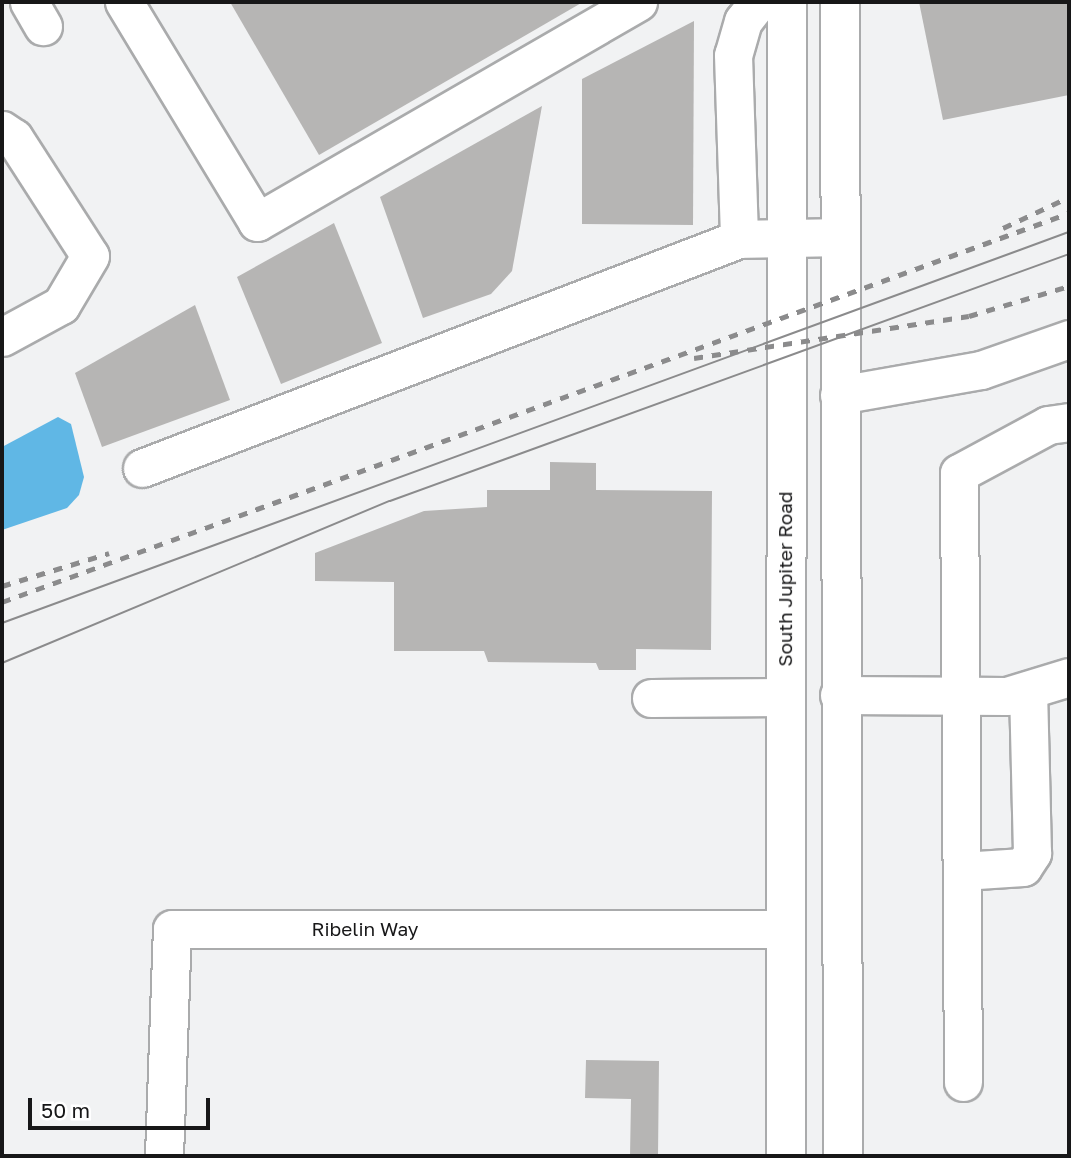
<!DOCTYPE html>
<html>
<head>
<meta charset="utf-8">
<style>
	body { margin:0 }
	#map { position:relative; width:1071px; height:1158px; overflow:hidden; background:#f1f2f3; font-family:"Golos Text",sans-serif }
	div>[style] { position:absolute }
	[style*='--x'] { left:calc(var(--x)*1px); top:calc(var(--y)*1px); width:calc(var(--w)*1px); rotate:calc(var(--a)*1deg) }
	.water>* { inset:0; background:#60b7e5 }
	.building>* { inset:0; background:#b6b5b4 }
	.roads { filter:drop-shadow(2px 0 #aaabac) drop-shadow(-2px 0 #aaabac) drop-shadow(0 2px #aaabac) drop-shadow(0 -2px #aaabac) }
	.minor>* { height:37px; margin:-18.5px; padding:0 18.5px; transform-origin:18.5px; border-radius:18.5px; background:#fff }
	.major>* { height:38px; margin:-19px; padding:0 19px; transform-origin:19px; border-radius:19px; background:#fff }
	.tram>* { height:2px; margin:-1px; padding:0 1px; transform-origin:1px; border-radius:1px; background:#8b8b8c }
	.rail>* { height:5px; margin-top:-2.5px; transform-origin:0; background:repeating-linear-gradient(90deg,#8b8b8c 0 9px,transparent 0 18px) }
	span { translate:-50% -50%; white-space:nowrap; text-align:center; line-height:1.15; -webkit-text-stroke:7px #fff; paint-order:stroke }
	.street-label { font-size:19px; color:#171718 }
	.frame { position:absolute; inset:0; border:4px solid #171718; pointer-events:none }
	.scale { position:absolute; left:28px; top:1098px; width:182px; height:32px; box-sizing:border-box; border:4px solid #171718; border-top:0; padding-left:9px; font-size:21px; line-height:24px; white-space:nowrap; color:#171718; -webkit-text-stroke:5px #fff; paint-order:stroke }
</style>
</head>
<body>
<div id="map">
	<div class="water">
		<div style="clip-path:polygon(58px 417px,71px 424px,84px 477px,79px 495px,67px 508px,2px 530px,2px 447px)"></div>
	</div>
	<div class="building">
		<div style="clip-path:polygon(230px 2px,583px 2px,319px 155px)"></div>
		<div style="clip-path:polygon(919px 2px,1069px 2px,1069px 95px,943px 120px)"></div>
		<div style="clip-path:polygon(694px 21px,693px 225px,582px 224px,582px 79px)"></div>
		<div style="clip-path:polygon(542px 106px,512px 271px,491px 294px,423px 318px,380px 197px)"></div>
		<div style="clip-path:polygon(334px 223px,382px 343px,281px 384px,237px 277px)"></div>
		<div style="clip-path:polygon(195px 305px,230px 400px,102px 447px,75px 373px)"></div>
		<div style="clip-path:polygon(550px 462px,596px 463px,596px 490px,712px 491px,711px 650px,636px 649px,636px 670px,599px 670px,596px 663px,488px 662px,484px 651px,394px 651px,394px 582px,315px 581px,315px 553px,424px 511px,487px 507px,487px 490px,550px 490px)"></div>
		<div style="clip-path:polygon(586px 1060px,659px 1061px,658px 1156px,630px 1156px,631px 1099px,585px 1098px)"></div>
	</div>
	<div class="roads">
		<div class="minor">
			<div style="--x:29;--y:2;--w:28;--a:60"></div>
			<div style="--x:124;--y:2;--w:257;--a:58.8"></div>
			<div style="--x:257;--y:222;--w:440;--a:-30"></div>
			<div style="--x:758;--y:2;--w:24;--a:128"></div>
			<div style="--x:743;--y:21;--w:35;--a:106"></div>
			<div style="--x:733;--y:55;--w:184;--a:88.1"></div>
			<div style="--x:739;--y:239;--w:100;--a:-1.1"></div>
			<div style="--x:2;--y:130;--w:14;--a:34"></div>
			<div style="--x:14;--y:138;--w:140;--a:57.2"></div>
			<div style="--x:90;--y:256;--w:57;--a:120.6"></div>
			<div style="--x:61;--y:305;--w:67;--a:151.5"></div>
			<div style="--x:839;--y:395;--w:144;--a:-10"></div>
			<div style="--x:981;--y:370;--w:93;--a:-19.4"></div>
			<div style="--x:142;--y:468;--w:639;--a:-20.99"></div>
			<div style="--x:839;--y:695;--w:168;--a:0.3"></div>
			<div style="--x:1007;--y:696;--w:65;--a:-17"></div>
			<div style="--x:651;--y:698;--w:134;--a:-0.4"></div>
			<div style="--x:962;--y:871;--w:61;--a:-3.8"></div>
			<div style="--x:1023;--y:867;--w:17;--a:-57"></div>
			<div style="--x:1032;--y:853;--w:163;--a:-91.4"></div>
			<div style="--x:963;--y:1082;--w:609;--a:-90.38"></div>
			<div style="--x:959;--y:473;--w:101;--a:-28.3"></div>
			<div style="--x:1048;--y:425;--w:21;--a:-8"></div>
			<div style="--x:164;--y:1156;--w:227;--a:-88"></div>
			<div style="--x:172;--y:929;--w:614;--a:0"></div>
		</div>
		<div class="major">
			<div style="--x:840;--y:2;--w:1154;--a:89.85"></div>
			<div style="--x:786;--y:1156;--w:1154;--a:-89.95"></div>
		</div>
	</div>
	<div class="tram">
		<div style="--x:2;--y:623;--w:1136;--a:-20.13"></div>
		<div style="--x:2;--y:663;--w:420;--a:-22.7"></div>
		<div style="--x:390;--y:501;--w:723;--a:-19.99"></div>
	</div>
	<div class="rail">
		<div style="--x:1003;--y:228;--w:73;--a:-25.2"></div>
		<div style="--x:694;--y:358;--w:278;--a:-8.7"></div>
		<div style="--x:969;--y:316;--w:104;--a:-16.7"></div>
		<div style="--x:2;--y:586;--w:112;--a:-17.1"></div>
		<div style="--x:2;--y:602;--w:1136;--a:-20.03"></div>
	</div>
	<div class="street-label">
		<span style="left:785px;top:579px;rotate:-90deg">South Jupiter Road</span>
		<span style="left:365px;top:929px">Ribelin Way</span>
	</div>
	<div class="frame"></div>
	<div class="scale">50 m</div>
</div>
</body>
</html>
